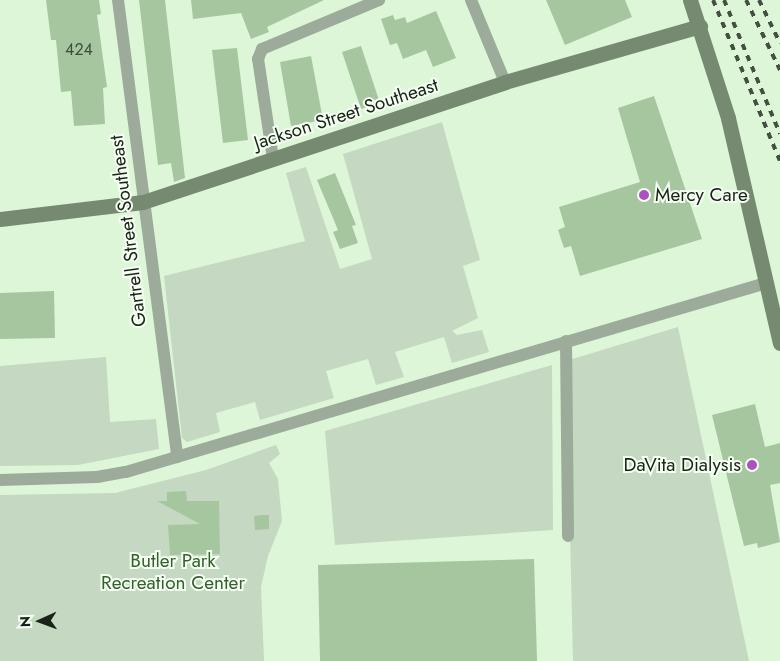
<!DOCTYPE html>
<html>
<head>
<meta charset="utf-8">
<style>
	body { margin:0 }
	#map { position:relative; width:780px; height:661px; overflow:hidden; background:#ddf6d8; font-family:Jost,sans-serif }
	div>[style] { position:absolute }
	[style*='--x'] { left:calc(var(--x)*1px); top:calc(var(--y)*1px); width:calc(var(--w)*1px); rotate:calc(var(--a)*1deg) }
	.green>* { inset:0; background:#c5d8c1 }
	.building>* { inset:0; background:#a6c6a0 }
	.street>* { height:12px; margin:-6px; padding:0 6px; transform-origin:6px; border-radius:6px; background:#9dab9a }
	.secondary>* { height:15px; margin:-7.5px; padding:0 7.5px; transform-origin:7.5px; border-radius:7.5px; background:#768a72 }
	.rail>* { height:4px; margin-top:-2px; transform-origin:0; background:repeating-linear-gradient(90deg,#434f41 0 6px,transparent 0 12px) }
	.dots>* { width:14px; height:14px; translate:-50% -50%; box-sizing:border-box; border:2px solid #f4fff2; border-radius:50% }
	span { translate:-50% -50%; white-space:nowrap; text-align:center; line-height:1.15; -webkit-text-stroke:4px #f4fff2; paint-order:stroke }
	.number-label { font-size:16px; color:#3d4c3b }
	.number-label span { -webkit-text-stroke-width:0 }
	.street-label { font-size:19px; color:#1a2319 }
	.poi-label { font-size:19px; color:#1a2319 }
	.left { translate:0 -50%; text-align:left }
	.right { translate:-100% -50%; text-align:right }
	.park-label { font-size:19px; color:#34602d }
	.north { position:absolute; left:15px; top:596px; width:50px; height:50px; -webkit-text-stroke:4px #f4fff2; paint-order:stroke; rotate:268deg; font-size:14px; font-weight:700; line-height:20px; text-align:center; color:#1a2319 }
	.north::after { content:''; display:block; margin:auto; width:18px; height:22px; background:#1a2319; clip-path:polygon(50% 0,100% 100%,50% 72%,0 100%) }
</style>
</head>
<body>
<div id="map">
	<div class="green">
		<div style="clip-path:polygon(442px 122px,480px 260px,463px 266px,478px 318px,452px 331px,457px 335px,482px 330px,489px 352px,452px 363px,444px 337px,395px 352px,404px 377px,376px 385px,368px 359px,326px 371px,334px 398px,260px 420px,255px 402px,216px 413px,220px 432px,187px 442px,182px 438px,164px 276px,305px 241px,286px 173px,306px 167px,340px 269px,372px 259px,343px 154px)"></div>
		<div style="clip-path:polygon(678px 327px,749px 661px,573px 661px,566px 361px)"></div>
		<div style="clip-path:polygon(106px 357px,110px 422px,156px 419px,159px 449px,78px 465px,0 466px,0 366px)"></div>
		<div style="clip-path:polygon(552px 365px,553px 530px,335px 545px,325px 431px)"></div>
		<div style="clip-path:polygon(276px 445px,280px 454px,269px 463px,278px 479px,282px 521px,268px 556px,261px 587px,264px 661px,0 661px,0 495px,115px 493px,206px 470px)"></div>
	</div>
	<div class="building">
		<div style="clip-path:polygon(46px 0,99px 0,101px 14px,97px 15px,107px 87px,103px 88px,105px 124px,74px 126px,71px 91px,61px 92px,56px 40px,51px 40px)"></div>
		<div style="clip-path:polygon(139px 0,165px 0,185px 178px,174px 182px,171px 163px,158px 165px)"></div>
		<div style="clip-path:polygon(191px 0,324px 0,267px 27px,269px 32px,251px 39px,241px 13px,193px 19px)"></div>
		<div style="clip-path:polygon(546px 0,625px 0,632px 17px,565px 45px)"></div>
		<div style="clip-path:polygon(436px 11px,456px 58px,433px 67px,426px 50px,403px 59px,397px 43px,390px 45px,381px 19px,393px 15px,395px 20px,405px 17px,407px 23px)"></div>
		<div style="clip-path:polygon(361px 46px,380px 103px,361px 109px,342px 52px)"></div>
		<div style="clip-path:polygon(237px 48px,248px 140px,223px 143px,212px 50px)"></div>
		<div style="clip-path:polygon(311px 56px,323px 120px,291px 126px,280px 62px)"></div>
		<div style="clip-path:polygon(654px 96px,702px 239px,580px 276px,571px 246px,564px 248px,558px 230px,565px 227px,559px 207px,640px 182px,618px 108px)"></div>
		<div style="clip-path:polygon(335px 173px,356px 225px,352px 226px,358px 243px,340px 249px,333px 232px,338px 230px,317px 180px)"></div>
		<div style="clip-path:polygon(54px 291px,55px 338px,0 339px,0 293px)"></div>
		<div style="clip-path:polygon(755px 404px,765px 447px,780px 443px,780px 483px,770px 485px,780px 542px,758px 548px,757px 543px,744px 546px,712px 415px)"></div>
		<div style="clip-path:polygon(186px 491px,187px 501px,219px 501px,220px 554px,170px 555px,168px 525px,200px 524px,157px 501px,167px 501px,167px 492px)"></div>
		<div style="clip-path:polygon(262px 515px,269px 515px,269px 529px,255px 530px,254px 516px)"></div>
		<div style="clip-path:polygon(534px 559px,537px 661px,320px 661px,318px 565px)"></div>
	</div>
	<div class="street">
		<div style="--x:118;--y:0;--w:461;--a:82.6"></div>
		<div style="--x:471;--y:0;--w:89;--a:67.5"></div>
		<div style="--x:273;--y:159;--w:101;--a:-98.5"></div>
		<div style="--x:258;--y:59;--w:11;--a:-68"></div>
		<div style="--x:262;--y:49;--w:127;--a:-22.7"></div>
		<div style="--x:566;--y:341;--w:195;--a:89.4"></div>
		<div style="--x:0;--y:480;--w:97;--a:-1.8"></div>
		<div style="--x:97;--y:477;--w:29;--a:-10"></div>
		<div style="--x:126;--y:472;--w:667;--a:-16.45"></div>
	</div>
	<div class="secondary">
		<div style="--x:690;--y:0;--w:124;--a:72.1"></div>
		<div style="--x:728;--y:118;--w:231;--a:77"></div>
		<div style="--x:0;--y:219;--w:144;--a:-6.8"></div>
		<div style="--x:143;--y:202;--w:381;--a:-18.3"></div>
		<div style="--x:505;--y:82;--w:203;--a:-16"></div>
	</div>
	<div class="rail">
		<div style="--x:713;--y:0;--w:174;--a:67.4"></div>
		<div style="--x:724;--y:0;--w:145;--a:67.3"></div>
		<div style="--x:746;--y:0;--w:78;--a:64.1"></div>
		<div style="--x:759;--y:0;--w:48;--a:64"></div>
	</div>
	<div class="dots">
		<div style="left:644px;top:195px;background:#ac52be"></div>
		<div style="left:752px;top:465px;background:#ac52be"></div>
	</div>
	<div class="number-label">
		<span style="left:79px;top:50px">424</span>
	</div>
	<div class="street-label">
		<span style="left:346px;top:114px;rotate:-18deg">Jackson Street Southeast</span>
		<span style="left:128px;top:231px;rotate:-97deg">Gartrell Street Southeast</span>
	</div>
	<div class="poi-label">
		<span class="left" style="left:655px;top:195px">Mercy Care</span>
		<span class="right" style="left:741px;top:465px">DaVita Dialysis</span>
	</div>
	<div class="park-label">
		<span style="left:173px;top:572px">Butler Park<br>Recreation Center</span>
	</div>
	<div class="north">N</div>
</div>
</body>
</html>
